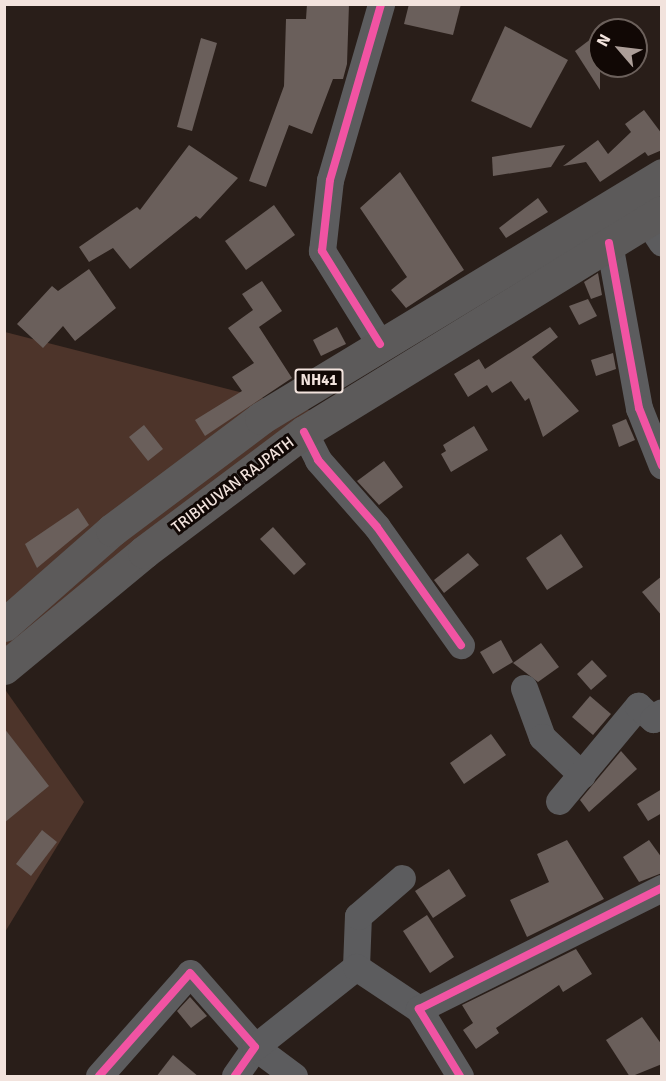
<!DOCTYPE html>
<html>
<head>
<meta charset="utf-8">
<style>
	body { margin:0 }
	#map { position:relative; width:666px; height:1081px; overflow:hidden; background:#291e19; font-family:Signika,sans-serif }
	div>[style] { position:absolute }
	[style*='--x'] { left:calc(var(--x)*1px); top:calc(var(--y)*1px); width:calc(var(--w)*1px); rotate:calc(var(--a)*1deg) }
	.green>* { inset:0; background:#4d342a }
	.building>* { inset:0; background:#6a5f5b }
	.minor>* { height:27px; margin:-13.5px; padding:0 13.5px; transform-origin:13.5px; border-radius:13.5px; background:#5c5c5e }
	.highway>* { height:33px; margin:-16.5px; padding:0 16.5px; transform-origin:16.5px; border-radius:16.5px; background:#5c5a5a }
	.cycleway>* { height:8px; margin:-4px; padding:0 4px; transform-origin:4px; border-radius:4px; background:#f153a3 }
	span { translate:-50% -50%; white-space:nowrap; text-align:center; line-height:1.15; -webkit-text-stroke:6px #110805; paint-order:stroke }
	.shield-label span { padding:2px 4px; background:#110805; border:2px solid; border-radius:4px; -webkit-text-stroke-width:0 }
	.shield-label { font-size:15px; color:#f2e3dd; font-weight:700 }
	.street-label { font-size:16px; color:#f2e3dd }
	.frame { position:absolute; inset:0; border:6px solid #f2e3dd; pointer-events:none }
	.north { position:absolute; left:588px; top:18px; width:60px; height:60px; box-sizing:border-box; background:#110805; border:2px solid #6b605b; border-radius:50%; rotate:298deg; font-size:16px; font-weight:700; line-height:24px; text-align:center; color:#f2e3dd }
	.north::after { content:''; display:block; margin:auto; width:21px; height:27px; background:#ac9e98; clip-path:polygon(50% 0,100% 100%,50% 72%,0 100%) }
</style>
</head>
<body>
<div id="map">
	<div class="green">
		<div style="clip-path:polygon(5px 332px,337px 417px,5px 680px)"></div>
		<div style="clip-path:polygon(4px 688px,84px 802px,5px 932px,4px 932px)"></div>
	</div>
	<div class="building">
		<div style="clip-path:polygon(307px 4px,349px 4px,347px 64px,343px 79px,333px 79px,312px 134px,289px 125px,266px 187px,249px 181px,284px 86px,286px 19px,306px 19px)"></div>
		<div style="clip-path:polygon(409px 4px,461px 4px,453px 35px,404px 24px)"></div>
		<div style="clip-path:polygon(505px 26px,568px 60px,531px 128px,471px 101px)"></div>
		<div style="clip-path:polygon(600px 32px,600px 90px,575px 51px)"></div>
		<div style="clip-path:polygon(201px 38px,217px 43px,192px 131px,177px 127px)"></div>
		<div style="clip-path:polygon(644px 110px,662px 134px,662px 150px,648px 156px,645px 152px,600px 182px,586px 162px,563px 166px,598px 140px,608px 154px,631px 132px,625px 124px)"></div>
		<div style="clip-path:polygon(189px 145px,238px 178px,200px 219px,196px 216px,130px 269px,113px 248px,89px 262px,79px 247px,137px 207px,140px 210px)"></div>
		<div style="clip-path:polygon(565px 145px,551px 167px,493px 176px,492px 157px)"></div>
		<div style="clip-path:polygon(400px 172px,464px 270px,406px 308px,391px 290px,407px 277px,360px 208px)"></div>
		<div style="clip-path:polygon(538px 198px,548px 212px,506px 238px,499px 228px)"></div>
		<div style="clip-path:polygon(274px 205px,295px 235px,246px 270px,225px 241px)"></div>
		<div style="clip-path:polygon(89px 269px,116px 308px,75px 341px,63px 326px,43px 348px,17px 324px,52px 286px,58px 291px)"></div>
		<div style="clip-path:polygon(598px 273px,602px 295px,591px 299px,584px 282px)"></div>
		<div style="clip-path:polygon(262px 281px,282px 311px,259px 327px,292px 378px,205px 436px,195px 420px,242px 391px,232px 377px,254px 363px,228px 328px,253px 310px,242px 294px)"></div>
		<div style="clip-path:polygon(588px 299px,597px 316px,579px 325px,569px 306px)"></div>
		<div style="clip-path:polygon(337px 327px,346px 344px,321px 356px,313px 340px)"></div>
		<div style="clip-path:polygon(550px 327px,558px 337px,532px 357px,579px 411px,543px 437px,529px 398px,525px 401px,511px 381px,492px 393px,487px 385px,468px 397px,454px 374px,479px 359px,485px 369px)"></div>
		<div style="clip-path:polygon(613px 353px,616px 369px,596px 376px,591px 360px)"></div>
		<div style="clip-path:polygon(626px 419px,635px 440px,619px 447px,612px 425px)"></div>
		<div style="clip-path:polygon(144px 425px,163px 449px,148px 461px,129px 437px)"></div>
		<div style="clip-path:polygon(474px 426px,488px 450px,451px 472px,441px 454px,446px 451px,443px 445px)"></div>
		<div style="clip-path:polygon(384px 461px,403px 487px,379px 505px,357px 481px)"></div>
		<div style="clip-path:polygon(78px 508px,89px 525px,37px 568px,25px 544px)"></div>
		<div style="clip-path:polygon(273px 527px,306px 564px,294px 575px,260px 539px)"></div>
		<div style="clip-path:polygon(561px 534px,583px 567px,547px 590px,526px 558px)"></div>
		<div style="clip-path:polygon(468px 553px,479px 565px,444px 593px,434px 580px)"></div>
		<div style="clip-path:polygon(662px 576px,662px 616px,642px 592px)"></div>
		<div style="clip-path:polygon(501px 640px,513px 662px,493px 674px,480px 652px)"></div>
		<div style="clip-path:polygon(541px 643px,559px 667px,538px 682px,513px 663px)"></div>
		<div style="clip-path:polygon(592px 660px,607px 676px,591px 690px,577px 674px)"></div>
		<div style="clip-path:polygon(590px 696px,611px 714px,593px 735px,572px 717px)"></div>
		<div style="clip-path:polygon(4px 728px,49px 786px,4px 823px)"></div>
		<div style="clip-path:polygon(491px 734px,506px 755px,464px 784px,450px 763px)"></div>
		<div style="clip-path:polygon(621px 751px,637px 769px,589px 812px,580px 800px)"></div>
		<div style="clip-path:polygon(662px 789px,662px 813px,648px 821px,637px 804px)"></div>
		<div style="clip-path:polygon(42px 830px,57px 842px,31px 876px,16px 864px)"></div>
		<div style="clip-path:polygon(567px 840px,604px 899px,527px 937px,510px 900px,549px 882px,537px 854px)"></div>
		<div style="clip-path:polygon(649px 840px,662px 858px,662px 873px,639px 882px,623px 857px)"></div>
		<div style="clip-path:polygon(449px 869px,466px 896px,433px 918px,415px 891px)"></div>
		<div style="clip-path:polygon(427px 915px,454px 957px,430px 973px,403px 931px)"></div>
		<div style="clip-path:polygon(576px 949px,592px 974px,563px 992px,559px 985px,496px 1028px,499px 1033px,476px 1049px,463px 1030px,473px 1023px,462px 1005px)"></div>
		<div style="clip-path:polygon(190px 997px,207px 1016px,191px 1028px,177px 1011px)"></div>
		<div style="clip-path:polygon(642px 1017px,662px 1045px,662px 1064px,630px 1077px,606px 1040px)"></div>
		<div style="clip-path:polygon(173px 1055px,199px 1077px,156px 1077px)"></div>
	</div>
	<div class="minor">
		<div style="--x:637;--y:205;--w:45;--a:56.7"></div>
		<div style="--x:609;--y:243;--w:168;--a:79.7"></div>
		<div style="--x:639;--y:408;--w:62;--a:68.4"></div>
		<div style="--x:380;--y:344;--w:110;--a:-121.9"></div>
		<div style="--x:322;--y:251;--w:71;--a:-83.6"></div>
		<div style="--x:330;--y:180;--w:183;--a:-73.8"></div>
		<div style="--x:304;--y:432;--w:31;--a:63"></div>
		<div style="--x:318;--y:460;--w:89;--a:48.6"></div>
		<div style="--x:377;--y:527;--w:145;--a:54.6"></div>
		<div style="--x:524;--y:688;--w:52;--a:69.8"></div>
		<div style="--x:542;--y:737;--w:55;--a:43.5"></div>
		<div style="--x:559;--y:801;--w:124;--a:-50.3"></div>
		<div style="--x:638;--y:706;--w:20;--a:41"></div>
		<div style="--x:653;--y:719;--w:11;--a:-38"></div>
		<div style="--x:356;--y:967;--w:51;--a:-87.8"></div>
		<div style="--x:358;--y:916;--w:58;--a:-40.8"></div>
		<div style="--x:99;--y:1076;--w:137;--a:-48.5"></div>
		<div style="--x:190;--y:973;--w:98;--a:48.7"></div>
		<div style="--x:255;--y:1047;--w:35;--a:125"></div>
		<div style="--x:294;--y:1076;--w:49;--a:-143.4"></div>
		<div style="--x:255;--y:1047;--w:129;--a:-38.4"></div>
		<div style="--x:356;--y:967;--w:76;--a:33.7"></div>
		<div style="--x:460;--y:1076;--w:79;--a:-121.5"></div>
		<div style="--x:419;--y:1009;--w:271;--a:-26.5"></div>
	</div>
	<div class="highway">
		<div style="--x:4;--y:625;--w:144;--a:-41.3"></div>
		<div style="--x:112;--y:530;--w:186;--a:-36.9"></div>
		<div style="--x:261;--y:418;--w:469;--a:-31.2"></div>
		<div style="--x:4;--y:668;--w:182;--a:-39.6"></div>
		<div style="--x:144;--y:552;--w:200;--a:-36.9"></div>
		<div style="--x:304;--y:432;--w:420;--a:-31.6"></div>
	</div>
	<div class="cycleway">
		<div style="--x:609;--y:243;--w:168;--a:79.7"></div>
		<div style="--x:639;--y:408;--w:62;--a:68.4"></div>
		<div style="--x:380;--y:344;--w:110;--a:-121.9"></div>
		<div style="--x:322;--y:251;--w:71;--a:-83.6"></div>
		<div style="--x:330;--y:180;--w:183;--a:-73.8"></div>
		<div style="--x:304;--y:432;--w:31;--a:63"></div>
		<div style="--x:318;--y:460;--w:89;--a:48.6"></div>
		<div style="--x:377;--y:527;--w:145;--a:54.6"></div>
		<div style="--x:99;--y:1076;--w:137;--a:-48.5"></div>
		<div style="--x:190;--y:973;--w:98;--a:48.7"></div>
		<div style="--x:255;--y:1047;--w:35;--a:125"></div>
		<div style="--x:460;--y:1076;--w:79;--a:-121.5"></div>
		<div style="--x:419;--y:1009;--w:271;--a:-26.5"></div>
	</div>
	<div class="shield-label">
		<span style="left:319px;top:381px">NH41</span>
	</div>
	<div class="street-label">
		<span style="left:233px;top:485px;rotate:-37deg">TRIBHUVAN RAJPATH</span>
	</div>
	<div class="frame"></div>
	<div class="north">N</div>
</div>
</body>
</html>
